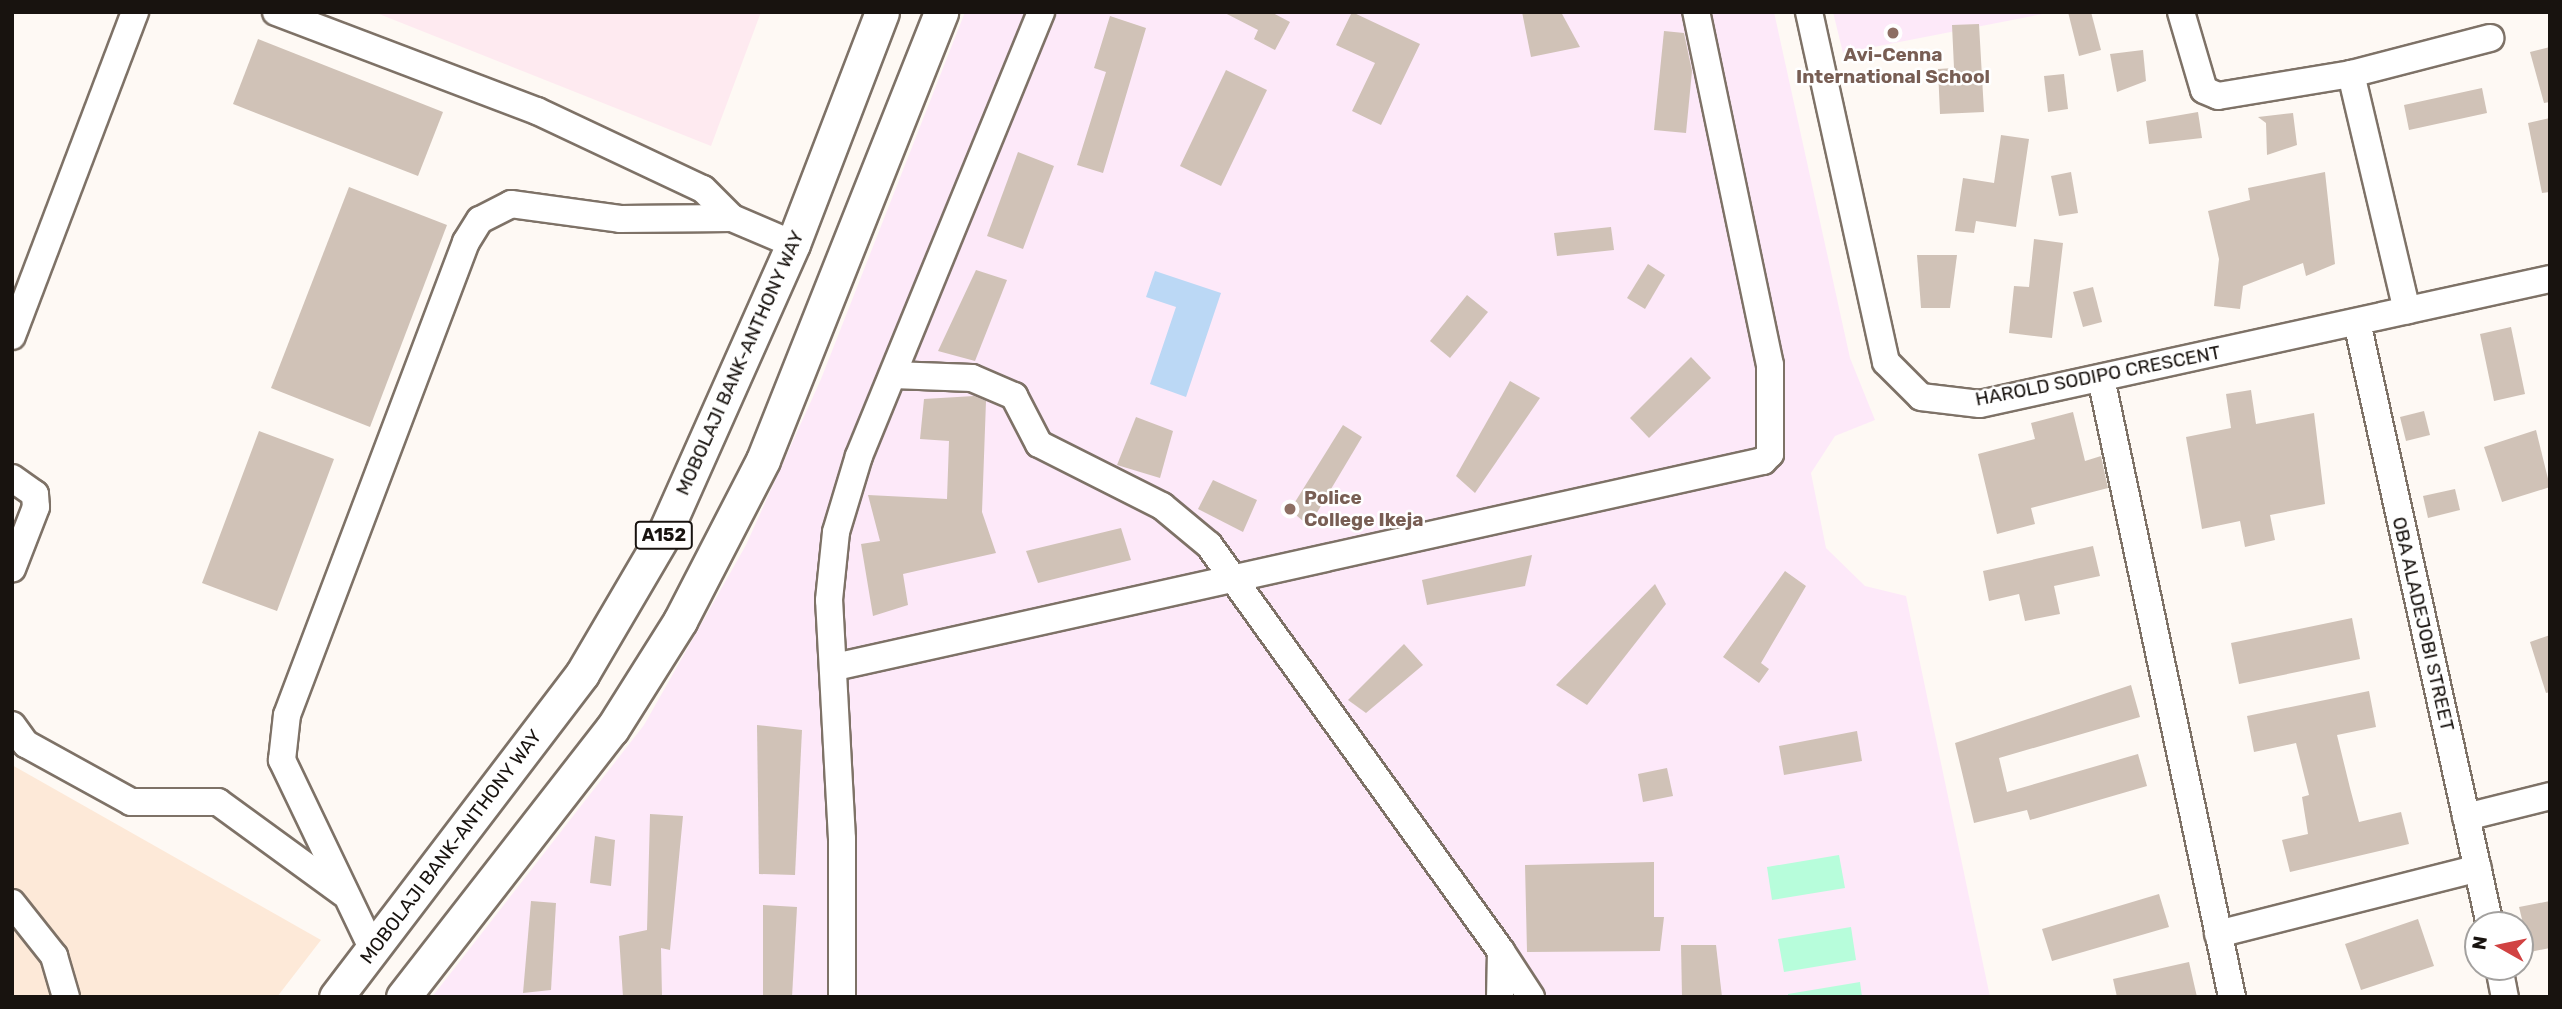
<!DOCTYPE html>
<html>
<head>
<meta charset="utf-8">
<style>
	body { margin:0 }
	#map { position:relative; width:2562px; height:1009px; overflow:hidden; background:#fef9f4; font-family:Rubik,sans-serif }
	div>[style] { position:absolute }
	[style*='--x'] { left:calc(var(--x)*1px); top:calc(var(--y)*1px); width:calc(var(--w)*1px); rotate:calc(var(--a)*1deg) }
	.commercial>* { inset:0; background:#feeaf0 }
	.built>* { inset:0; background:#fde9d8 }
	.education>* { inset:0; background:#fde9f9 }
	.green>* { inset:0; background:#b7fddb }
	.water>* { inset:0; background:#bbd8f5 }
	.building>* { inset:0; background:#d0c2b7 }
	.roads { filter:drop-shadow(2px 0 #7e7267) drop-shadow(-2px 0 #7e7267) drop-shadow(0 2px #7e7267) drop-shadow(0 -2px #7e7267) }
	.minor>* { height:26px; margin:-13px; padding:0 13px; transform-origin:13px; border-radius:13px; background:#fff }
	.major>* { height:33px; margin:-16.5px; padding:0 16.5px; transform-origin:16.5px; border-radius:16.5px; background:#fff }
	.dots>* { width:19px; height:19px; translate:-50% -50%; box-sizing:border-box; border:4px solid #fff; border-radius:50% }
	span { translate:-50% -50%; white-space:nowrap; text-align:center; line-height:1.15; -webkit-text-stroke:5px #fff; paint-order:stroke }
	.shield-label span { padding:2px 5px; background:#fff; border:2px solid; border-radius:5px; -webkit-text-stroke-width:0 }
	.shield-label { font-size:18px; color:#18130f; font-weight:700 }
	.education-label { font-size:19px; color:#785e54; font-weight:700 }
	.left { translate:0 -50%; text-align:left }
	.street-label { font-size:19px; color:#18130f }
	.frame { position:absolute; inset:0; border:14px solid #18130f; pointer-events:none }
	.north { position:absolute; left:2464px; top:911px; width:70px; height:70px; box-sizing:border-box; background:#fff; border:2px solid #a3a19f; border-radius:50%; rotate:279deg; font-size:19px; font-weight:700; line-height:28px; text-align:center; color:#18130f }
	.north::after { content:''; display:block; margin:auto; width:24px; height:32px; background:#d14242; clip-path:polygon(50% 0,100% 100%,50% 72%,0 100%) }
</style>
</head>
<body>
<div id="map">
	<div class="commercial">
		<div style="clip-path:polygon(374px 12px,761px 12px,711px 146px)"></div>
	</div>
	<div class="built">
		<div style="clip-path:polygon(12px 765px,321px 940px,277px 997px,12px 997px)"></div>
	</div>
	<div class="education">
		<div style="clip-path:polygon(965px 12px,1774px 12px,1850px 358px,1875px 420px,1835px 436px,1811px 473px,1826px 548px,1865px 586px,1906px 596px,1990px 997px,432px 997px,644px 725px,746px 545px,821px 379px)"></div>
		<div style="clip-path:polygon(1833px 12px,2053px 12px,1843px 53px)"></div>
	</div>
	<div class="green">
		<div style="clip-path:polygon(1839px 855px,1845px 888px,1772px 900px,1767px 867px)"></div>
		<div style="clip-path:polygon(1851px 927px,1856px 960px,1784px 972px,1778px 939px)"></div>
		<div style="clip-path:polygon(1860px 982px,1862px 997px,1788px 997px,1788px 994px)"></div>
	</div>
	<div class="water">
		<div style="clip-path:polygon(1155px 271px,1221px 293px,1186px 397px,1150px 384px,1176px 307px,1146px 297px)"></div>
	</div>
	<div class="building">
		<div style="clip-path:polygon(1223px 12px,1271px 12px,1290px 22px,1275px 50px,1254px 39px,1258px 30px)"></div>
		<div style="clip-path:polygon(1352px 12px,1420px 44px,1381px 125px,1352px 111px,1375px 63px,1336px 45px)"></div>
		<div style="clip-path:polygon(1522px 12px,1561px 12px,1580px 47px,1531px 57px)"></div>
		<div style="clip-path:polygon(2068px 12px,2091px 12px,2101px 50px,2079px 56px)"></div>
		<div style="clip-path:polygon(1110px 16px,1146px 28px,1103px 173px,1077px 165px,1106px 72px,1094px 68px)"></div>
		<div style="clip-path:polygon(1979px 24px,1984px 112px,1940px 114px,1938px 69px,1954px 68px,1952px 25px)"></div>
		<div style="clip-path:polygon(1664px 31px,1684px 33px,1692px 71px,1686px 133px,1654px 130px)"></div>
		<div style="clip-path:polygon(258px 39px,443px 112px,418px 176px,233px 104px)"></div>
		<div style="clip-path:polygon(2550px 47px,2550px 102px,2544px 103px,2530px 52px)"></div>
		<div style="clip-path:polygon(2143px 50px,2146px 81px,2117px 92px,2110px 54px)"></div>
		<div style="clip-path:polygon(1226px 70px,1267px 90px,1221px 186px,1180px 166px)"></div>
		<div style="clip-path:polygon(2064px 74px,2068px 109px,2048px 112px,2044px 76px)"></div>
		<div style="clip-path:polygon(2482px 88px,2487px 113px,2409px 130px,2404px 105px)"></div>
		<div style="clip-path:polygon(2198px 112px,2202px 138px,2149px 144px,2146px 121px)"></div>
		<div style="clip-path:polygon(2293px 113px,2297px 145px,2267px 155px,2266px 123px,2258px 117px)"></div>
		<div style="clip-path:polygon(2550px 118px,2550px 192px,2542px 193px,2528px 123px)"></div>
		<div style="clip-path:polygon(2001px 135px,2029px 139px,2016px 227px,1976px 221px,1974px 233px,1955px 231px,1963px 178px,1994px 183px)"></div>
		<div style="clip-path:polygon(1018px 152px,1054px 166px,1023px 249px,987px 236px)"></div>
		<div style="clip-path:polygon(2071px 172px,2078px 213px,2059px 216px,2051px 176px)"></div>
		<div style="clip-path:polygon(2325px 172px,2335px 264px,2306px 276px,2303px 263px,2243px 286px,2240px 309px,2214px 306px,2219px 259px,2208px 211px,2250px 200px,2248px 188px)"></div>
		<div style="clip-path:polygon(349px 187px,447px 225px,370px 427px,271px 388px)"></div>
		<div style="clip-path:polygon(1611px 227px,1614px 250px,1557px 256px,1554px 233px)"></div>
		<div style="clip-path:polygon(2034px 239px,2063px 243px,2052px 338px,2009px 333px,2014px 286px,2029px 287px)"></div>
		<div style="clip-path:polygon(1917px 255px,1957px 255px,1950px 308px,1921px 308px)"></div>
		<div style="clip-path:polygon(1648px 264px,1665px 275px,1645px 309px,1627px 298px)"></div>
		<div style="clip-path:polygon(976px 270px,1007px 280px,975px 361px,938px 351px)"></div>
		<div style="clip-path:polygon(2093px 287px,2102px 322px,2083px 327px,2073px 292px)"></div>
		<div style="clip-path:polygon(1467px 295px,1488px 312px,1450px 358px,1430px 341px)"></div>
		<div style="clip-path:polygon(2511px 327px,2525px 394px,2494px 401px,2480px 334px)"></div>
		<div style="clip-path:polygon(1691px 357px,1711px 378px,1649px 438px,1630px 418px)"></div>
		<div style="clip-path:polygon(1510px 381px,1540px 398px,1475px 493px,1456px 476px)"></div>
		<div style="clip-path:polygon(2251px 390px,2256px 424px,2314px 413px,2325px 504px,2270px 515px,2275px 540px,2245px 547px,2240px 521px,2202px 529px,2186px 437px,2231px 428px,2226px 394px)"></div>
		<div style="clip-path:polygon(974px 396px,986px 401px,982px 512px,996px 553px,903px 574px,908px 605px,873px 616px,861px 544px,880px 541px,868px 495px,947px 499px,949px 441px,920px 439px,924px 399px)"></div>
		<div style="clip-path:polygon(2424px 411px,2430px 435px,2406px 441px,2400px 417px)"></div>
		<div style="clip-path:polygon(2073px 412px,2085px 461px,2101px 456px,2108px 488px,2031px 508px,2035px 524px,1997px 534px,1978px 454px,2035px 439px,2031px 423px)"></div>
		<div style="clip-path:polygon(1136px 417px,1173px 431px,1160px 478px,1117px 465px)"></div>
		<div style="clip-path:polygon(1343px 425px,1362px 437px,1309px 526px,1290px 510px)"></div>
		<div style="clip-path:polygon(2536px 430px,2550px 487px,2502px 502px,2484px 447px)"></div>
		<div style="clip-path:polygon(259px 431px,334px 459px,277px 611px,202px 583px)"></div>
		<div style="clip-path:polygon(1213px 480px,1257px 500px,1243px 532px,1198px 509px)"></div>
		<div style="clip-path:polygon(2455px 489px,2460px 510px,2428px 518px,2423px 496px)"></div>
		<div style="clip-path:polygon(1121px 528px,1131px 560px,1038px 583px,1026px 551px)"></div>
		<div style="clip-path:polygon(2093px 546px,2100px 576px,2054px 586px,2060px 614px,2025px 621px,2019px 594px,1989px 601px,1983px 571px)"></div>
		<div style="clip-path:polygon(1532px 555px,1525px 586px,1427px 605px,1422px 580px)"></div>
		<div style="clip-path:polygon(1785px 571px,1806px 586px,1761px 663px,1769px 669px,1759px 683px,1723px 657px)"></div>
		<div style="clip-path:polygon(1655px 584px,1666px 604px,1587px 705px,1556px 685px)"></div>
		<div style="clip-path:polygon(2352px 618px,2360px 659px,2239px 684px,2231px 643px)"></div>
		<div style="clip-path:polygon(2550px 635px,2550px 692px,2546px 693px,2530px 642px)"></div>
		<div style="clip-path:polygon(1404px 644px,1423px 665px,1366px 713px,1348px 700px)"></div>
		<div style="clip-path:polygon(2131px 685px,2140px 717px,1999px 758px,2007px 792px,2138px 754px,2147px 786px,2030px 820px,2027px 810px,1974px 823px,1955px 743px)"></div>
		<div style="clip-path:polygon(2369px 691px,2376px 727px,2337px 735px,2350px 788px,2359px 822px,2401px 812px,2409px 844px,2290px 872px,2282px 840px,2308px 834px,2302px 797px,2309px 795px,2296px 743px,2254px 752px,2247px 716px)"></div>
		<div style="clip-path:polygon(757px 725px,802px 730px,795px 875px,759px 874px)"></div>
		<div style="clip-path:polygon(1857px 731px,1862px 761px,1784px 775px,1779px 746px)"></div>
		<div style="clip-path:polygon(1667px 768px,1673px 796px,1643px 802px,1638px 774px)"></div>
		<div style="clip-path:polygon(650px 814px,683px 816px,670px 950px,661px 948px,662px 997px,623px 997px,619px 936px,647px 930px)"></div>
		<div style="clip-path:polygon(595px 836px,615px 840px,611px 886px,590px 883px)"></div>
		<div style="clip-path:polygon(1654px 862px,1654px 917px,1664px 917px,1660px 951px,1527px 952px,1525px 865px)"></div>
		<div style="clip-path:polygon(2159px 894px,2169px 927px,2052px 961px,2042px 929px)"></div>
		<div style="clip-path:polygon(531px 901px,556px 903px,551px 990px,523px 993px)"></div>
		<div style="clip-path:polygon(2550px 901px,2550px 948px,2530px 952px,2519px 907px)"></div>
		<div style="clip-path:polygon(763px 905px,797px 907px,792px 997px,763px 997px)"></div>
		<div style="clip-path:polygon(2418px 919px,2434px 966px,2361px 990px,2345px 944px)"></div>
		<div style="clip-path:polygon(1681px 945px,1716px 945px,1722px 997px,1682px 997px)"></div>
		<div style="clip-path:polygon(2189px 962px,2197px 997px,2117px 997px,2113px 979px)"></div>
	</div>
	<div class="roads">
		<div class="minor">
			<div style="--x:276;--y:12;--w:279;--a:20.8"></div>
			<div style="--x:537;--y:111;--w:183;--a:25.2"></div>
			<div style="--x:703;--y:189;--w:41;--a:45"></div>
			<div style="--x:732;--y:218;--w:66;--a:23.1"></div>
			<div style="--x:1809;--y:12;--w:358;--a:77.6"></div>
			<div style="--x:1886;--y:362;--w:49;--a:45"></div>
			<div style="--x:1921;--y:397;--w:59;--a:6.8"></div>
			<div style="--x:1980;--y:404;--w:584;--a:-12.37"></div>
			<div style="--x:2181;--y:12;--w:81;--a:73.6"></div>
			<div style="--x:2204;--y:90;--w:15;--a:23"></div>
			<div style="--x:2218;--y:96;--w:135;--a:-9.4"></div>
			<div style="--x:2351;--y:74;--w:144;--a:-14.5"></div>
			<div style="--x:2351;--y:74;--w:243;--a:76.7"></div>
			<div style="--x:2357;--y:322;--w:617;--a:77.56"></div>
			<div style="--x:12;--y:336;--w:347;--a:-69.2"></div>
			<div style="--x:893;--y:375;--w:79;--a:2.2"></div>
			<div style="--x:972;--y:378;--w:46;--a:23.2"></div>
			<div style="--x:1014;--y:396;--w:54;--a:62.5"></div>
			<div style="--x:1039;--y:444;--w:138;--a:26.8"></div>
			<div style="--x:1162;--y:506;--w:61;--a:39.7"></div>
			<div style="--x:1209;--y:545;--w:500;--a:54.28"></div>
			<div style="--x:1501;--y:951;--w:46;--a:91.2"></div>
			<div style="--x:2101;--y:378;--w:633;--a:78.05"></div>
			<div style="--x:12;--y:478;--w:28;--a:35"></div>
			<div style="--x:35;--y:494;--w:13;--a:86"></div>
			<div style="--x:36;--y:507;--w:66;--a:111.2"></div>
			<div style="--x:835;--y:667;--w:951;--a:-12.52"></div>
			<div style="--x:1763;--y:461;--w:10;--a:-45"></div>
			<div style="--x:1770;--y:454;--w:89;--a:-90"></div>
			<div style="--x:1770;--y:365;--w:361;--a:-101.8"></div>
			<div style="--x:12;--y:725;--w:24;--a:54"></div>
			<div style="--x:26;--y:744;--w:120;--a:28.9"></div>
			<div style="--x:131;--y:802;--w:87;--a:0"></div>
			<div style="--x:218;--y:802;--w:155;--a:36.1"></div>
			<div style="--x:2466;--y:817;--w:87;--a:-14"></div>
			<div style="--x:12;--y:903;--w:68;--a:51.6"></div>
			<div style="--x:54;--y:956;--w:43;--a:73.7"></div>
			<div style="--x:2218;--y:934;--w:268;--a:-14.2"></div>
			<div style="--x:373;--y:950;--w:211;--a:-115.6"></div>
			<div style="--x:282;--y:760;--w:45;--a:-83.7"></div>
			<div style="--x:287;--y:715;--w:506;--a:-69.27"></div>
			<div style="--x:466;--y:242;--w:26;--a:-58"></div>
			<div style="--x:480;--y:220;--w:35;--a:-27"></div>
			<div style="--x:511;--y:204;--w:110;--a:7.8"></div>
			<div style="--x:620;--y:219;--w:112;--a:-0.5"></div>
			<div style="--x:1501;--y:951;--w:55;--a:56.9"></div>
			<div style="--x:2499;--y:967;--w:31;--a:79"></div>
			<div style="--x:842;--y:997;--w:158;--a:-90"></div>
			<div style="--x:842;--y:839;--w:239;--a:-93.1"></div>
			<div style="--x:829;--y:600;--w:68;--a:-84.1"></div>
			<div style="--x:836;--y:532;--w:79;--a:-73.2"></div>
			<div style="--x:859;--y:456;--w:480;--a:-67.7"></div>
		</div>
		<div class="major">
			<div style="--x:336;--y:997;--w:406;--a:-52.7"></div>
			<div style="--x:582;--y:674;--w:162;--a:-59.6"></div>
			<div style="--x:664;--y:534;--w:317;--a:-66"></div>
			<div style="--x:793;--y:244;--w:248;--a:-69"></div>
			<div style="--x:403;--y:997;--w:340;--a:-52.1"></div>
			<div style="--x:612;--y:729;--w:128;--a:-57.8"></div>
			<div style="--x:680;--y:621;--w:181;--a:-62.7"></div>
			<div style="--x:763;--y:460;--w:482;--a:-68.3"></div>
		</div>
	</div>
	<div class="dots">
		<div style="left:1893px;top:33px;background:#8d6e63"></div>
		<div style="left:1290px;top:509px;background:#8d6e63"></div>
	</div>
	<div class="shield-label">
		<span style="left:664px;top:535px">A152</span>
	</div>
	<div class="education-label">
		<span style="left:1893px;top:66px">Avi-Cenna<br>International School</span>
		<span class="left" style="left:1304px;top:509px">Police<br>College Ikeja</span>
	</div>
	<div class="street-label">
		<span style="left:740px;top:363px;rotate:-66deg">MOBOLAJI BANK-ANTHONY WAY</span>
		<span style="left:2098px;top:376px;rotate:-11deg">HAROLD SODIPO CRESCENT</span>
		<span style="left:2423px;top:624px;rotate:77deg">OBA ALADEJOBI STREET</span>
		<span style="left:451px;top:847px;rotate:-53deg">MOBOLAJI BANK-ANTHONY WAY</span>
	</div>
	<div class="frame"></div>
	<div class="north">N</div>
</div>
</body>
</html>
